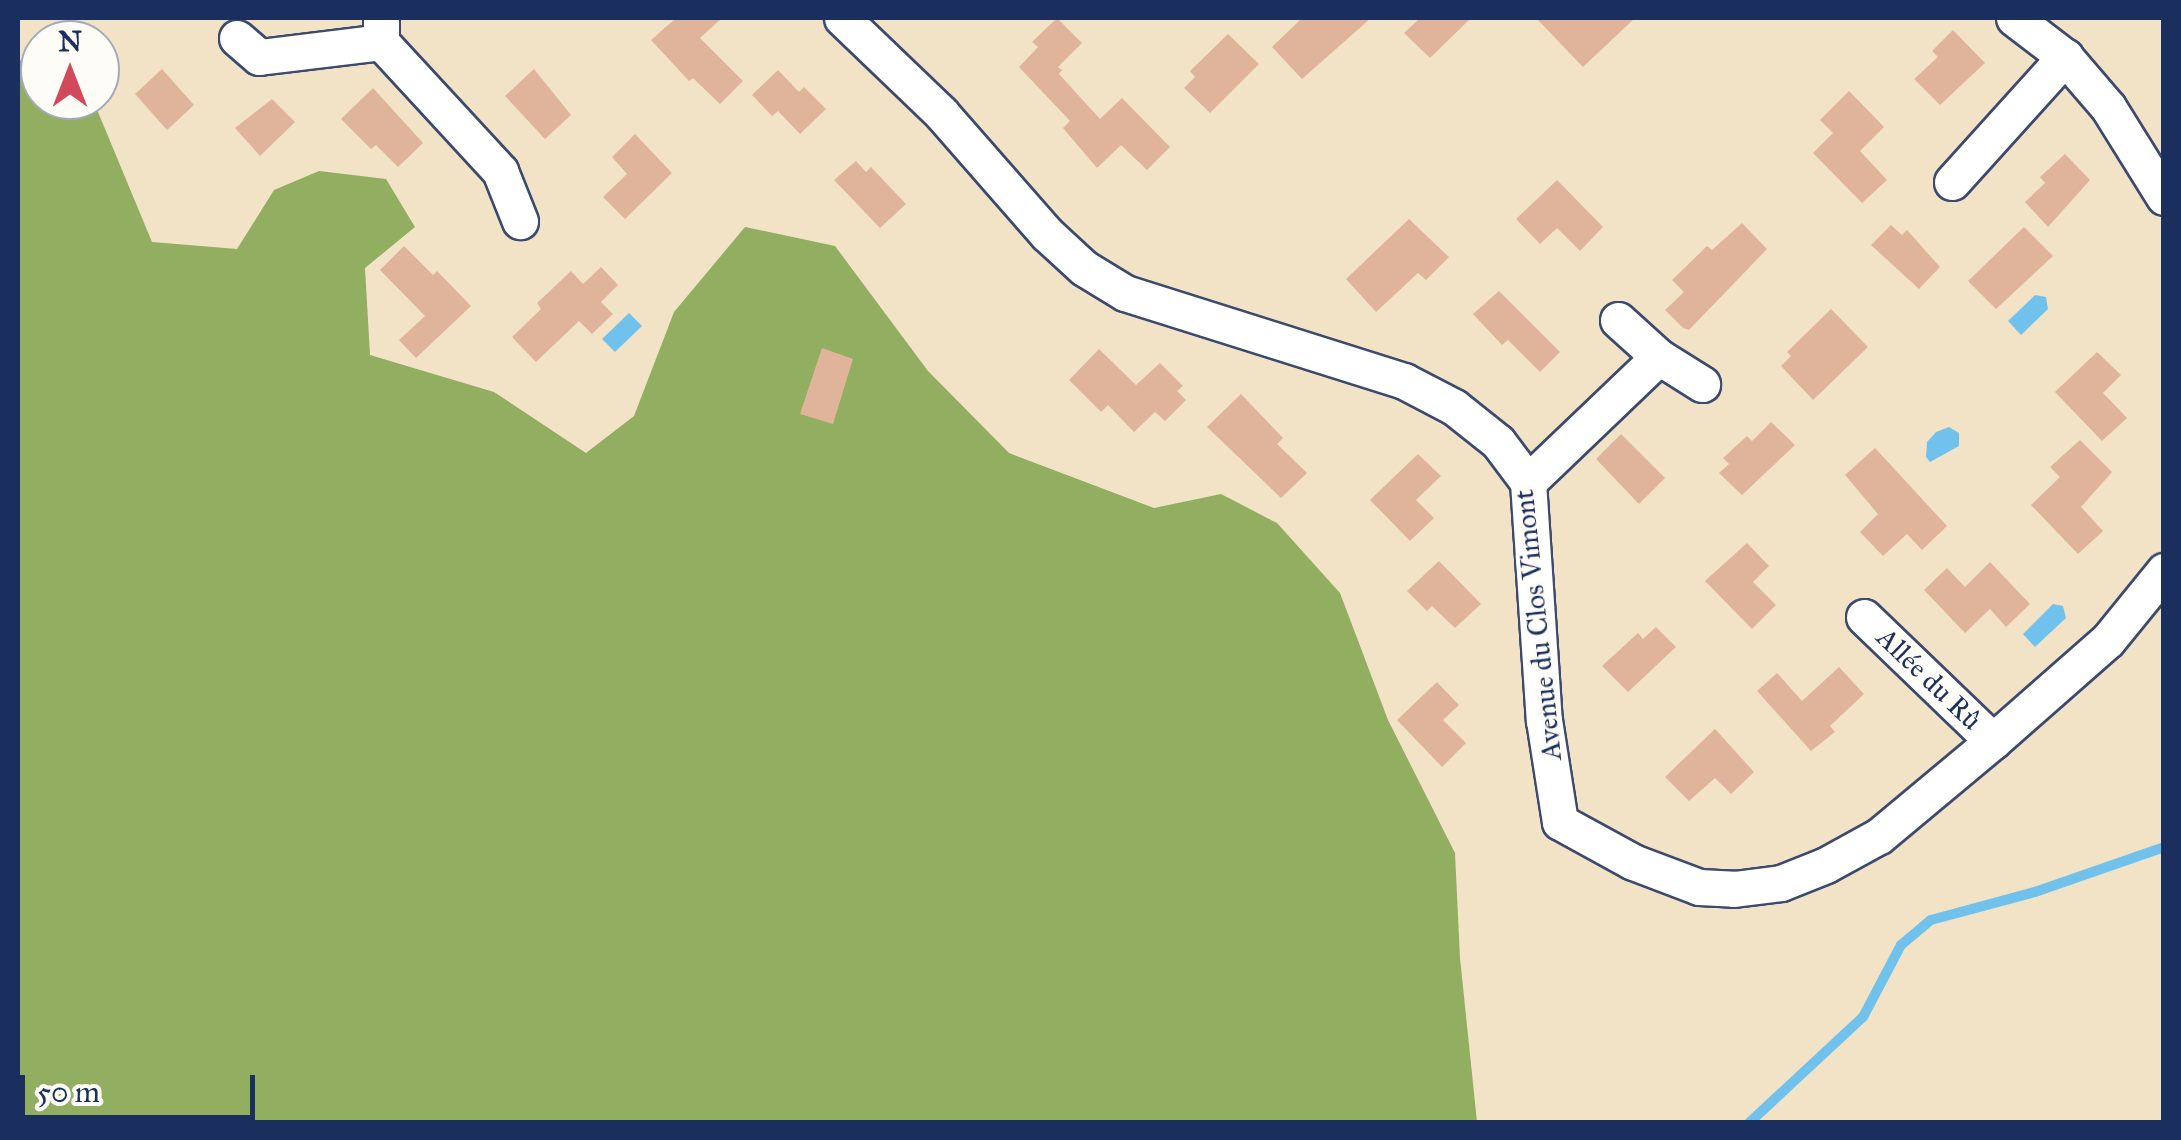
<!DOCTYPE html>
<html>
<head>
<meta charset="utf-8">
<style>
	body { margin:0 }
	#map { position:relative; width:2181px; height:1140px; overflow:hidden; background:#f2e3c7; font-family:"IM FELL Great Primer",serif }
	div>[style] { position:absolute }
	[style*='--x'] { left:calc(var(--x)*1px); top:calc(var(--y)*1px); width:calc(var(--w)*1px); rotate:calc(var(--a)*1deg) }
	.forest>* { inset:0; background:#91ae61 }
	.water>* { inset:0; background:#70c2ec }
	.stream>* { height:10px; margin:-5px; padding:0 5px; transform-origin:5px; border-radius:5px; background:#70c2ec }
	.building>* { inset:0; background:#e0b49a }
	.roads { filter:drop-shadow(2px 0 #3b4a6e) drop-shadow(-2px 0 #3b4a6e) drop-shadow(0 2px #3b4a6e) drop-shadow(0 -2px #3b4a6e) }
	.street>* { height:35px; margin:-17.5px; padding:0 17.5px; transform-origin:17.5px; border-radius:17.5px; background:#fff }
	span { translate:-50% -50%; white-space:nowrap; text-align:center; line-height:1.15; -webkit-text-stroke:8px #fdfcf7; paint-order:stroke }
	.street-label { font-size:28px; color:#1b2f5e }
	.frame { position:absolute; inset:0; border:20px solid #1b2f5e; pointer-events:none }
	.north { position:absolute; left:20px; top:20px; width:100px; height:100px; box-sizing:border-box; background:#fdfcf7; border:2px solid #a3aaba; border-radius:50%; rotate:0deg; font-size:28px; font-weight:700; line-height:40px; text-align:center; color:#1b2f5e }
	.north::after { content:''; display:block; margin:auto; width:35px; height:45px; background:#d1495b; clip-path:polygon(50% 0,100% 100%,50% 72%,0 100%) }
	.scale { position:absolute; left:20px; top:1075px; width:235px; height:45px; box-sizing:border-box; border:5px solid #1b2f5e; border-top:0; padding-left:12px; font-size:30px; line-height:35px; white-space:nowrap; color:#1b2f5e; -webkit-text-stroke:8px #fdfcf7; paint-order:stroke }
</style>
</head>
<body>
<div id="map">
	<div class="forest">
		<div style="clip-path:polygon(18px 60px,40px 64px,40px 100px,93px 100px,152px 242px,237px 249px,274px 190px,319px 171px,386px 179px,415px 227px,365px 268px,370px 355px,494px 392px,586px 453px,634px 416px,674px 312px,745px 227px,835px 246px,928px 371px,1009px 453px,1154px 508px,1221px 494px,1277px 523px,1340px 593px,1388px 720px,1455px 853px,1460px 958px,1477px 1122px,18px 1122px)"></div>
	</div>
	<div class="water">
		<div style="clip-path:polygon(2035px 295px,2046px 297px,2048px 309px,2021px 335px,2008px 321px)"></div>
		<div style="clip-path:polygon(629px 313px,642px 326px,615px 352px,602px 339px)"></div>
		<div style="clip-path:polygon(1949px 427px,1959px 433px,1959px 446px,1930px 462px,1926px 457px,1927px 442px,1936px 432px)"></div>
		<div style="clip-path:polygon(2053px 604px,2063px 606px,2066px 618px,2035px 647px,2023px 634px)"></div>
	</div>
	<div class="stream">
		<div style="--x:1750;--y:1122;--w:154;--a:-42.9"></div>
		<div style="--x:1863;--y:1017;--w:81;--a:-62.2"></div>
		<div style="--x:1901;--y:945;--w:39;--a:-40"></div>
		<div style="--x:1931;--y:920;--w:108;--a:-15.1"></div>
		<div style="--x:2035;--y:892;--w:137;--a:-19.2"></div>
	</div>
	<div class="building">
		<div style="clip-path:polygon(676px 18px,722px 18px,700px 38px,743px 81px,720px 104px,693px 78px,689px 81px,651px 40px)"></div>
		<div style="clip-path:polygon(1057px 18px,1082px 43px,1058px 67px,1062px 70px,1059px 74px,1100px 119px,1122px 98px,1170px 147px,1147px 170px,1121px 145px,1097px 168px,1063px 128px,1070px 121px,1019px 67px,1038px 47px,1032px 42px)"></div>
		<div style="clip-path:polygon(1302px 18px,1371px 18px,1302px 79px,1272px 47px)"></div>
		<div style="clip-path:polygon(1420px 18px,1471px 18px,1430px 58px,1404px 33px)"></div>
		<div style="clip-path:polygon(1536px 18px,1635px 18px,1583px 67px)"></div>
		<div style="clip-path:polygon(1953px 30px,1985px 63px,1940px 105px,1914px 79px,1938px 57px,1932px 51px)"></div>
		<div style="clip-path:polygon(1228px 34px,1259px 64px,1210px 113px,1184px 88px,1195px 77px,1190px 71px)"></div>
		<div style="clip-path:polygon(162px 69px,194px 105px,167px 130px,135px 94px)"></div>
		<div style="clip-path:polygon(534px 69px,571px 115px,545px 139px,505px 96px)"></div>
		<div style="clip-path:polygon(778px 70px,799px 92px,804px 87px,826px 109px,800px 134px,778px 111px,772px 116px,752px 95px)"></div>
		<div style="clip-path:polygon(373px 88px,423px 143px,398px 167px,376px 145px,371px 149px,341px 119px)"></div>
		<div style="clip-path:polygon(1849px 91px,1884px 127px,1860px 151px,1887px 180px,1862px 203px,1813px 153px,1833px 133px,1820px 120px)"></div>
		<div style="clip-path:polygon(272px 99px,295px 122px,260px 156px,235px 128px)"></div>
		<div style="clip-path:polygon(635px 134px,672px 173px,625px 219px,603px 197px,627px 174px,612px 157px)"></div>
		<div style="clip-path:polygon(2065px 154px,2090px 180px,2048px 227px,2025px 202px,2045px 183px,2040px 177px)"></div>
		<div style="clip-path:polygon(856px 161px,866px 172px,871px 167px,906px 204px,880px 228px,834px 180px)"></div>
		<div style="clip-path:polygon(1557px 180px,1603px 227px,1580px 251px,1557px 228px,1540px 244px,1516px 219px)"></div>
		<div style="clip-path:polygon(1409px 219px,1449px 257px,1426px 280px,1418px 273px,1376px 312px,1346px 279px)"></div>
		<div style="clip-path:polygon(1742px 223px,1767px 249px,1689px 330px,1683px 328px,1665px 310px,1684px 292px,1672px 280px,1707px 246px,1712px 250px)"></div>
		<div style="clip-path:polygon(1891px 225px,1902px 235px,1907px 230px,1940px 267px,1919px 289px,1871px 245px)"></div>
		<div style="clip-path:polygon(2024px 227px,2053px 256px,1996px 309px,1968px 281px)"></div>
		<div style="clip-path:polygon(404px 246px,433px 275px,437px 271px,471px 306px,416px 358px,399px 340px,425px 316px,380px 270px)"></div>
		<div style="clip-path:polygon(601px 267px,618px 285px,601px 302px,613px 314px,592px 334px,579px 321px,536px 362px,512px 337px,541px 309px,537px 303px,571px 271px,583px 284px)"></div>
		<div style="clip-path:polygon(1499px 291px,1560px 352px,1540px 372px,1508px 340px,1502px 345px,1473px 314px)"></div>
		<div style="clip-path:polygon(1831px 309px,1868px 347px,1813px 400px,1781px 366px,1791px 356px,1787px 352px)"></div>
		<div style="clip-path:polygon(822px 348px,853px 359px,833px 424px,800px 414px)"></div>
		<div style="clip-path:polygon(1099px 349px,1136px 385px,1160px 363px,1183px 386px,1177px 391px,1186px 400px,1165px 421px,1155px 412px,1134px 432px,1108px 405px,1101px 412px,1069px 380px)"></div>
		<div style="clip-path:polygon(2097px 352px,2121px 375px,2103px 393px,2127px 418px,2102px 441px,2055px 392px)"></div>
		<div style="clip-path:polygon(1241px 394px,1283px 438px,1277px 444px,1307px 473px,1281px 498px,1207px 427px)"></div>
		<div style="clip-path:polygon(1771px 422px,1795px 445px,1742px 495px,1719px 473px,1729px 464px,1723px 458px,1747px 436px,1752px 441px)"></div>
		<div style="clip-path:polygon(1621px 434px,1665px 478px,1639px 504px,1596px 459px)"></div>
		<div style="clip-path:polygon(2080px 440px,2112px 472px,2081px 507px,2103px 531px,2078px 554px,2031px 505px,2060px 477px,2050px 467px)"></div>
		<div style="clip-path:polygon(1875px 448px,1947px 526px,1922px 550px,1907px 534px,1883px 556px,1860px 532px,1878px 514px,1845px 475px)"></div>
		<div style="clip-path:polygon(1418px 454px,1441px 476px,1416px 500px,1434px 518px,1410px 541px,1370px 500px)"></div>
		<div style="clip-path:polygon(1747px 543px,1769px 566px,1753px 582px,1776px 605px,1752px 629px,1705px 581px)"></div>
		<div style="clip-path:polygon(1439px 561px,1481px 604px,1455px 628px,1432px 606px,1427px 611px,1407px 591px)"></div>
		<div style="clip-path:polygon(1990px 562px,2030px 604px,2006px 627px,1990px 609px,1965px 633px,1924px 590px,1947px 568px,1965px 587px)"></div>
		<div style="clip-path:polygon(1656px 627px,1676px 647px,1628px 692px,1602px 666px,1638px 633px,1643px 639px)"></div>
		<div style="clip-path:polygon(1839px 667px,1864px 694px,1830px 726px,1835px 732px,1811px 751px,1757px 691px,1777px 673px,1802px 701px)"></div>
		<div style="clip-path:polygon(1437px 682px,1459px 705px,1443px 720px,1466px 743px,1442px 767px,1397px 720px)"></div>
		<div style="clip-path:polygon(1715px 729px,1754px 772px,1731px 794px,1715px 778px,1689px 801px,1665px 777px)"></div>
	</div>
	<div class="roads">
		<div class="street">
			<div style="--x:381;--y:18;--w:24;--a:90"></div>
			<div style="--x:381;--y:42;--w:176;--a:47.3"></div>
			<div style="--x:500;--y:171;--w:54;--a:68.2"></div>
			<div style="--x:842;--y:18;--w:137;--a:43.8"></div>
			<div style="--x:941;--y:113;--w:161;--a:48.8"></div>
			<div style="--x:1047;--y:234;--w:50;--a:42.6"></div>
			<div style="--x:1084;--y:268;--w:48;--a:31.4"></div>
			<div style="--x:1125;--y:293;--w:293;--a:17.5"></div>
			<div style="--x:1404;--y:381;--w:56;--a:27.5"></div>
			<div style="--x:1454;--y:407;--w:56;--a:38.5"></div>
			<div style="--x:1498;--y:442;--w:50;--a:53.1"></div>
			<div style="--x:1528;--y:482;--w:239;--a:86.2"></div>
			<div style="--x:1544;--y:720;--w:103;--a:81.1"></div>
			<div style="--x:1560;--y:822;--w:83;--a:28.7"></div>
			<div style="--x:1633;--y:862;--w:71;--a:20.7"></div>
			<div style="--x:1699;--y:887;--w:35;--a:3"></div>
			<div style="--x:1734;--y:889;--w:47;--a:-7.3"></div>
			<div style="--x:1781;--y:883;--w:48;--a:-21.8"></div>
			<div style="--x:1826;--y:865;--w:60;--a:-28.7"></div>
			<div style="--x:1879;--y:836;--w:148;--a:-39.8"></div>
			<div style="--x:1993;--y:741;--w:153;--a:-41.3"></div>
			<div style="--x:2108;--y:640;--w:89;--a:-50.9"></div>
			<div style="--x:2014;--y:18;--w:64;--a:37.4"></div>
			<div style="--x:2065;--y:57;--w:66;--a:49.3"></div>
			<div style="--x:2108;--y:107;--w:106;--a:58.1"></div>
			<div style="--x:237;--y:38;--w:29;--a:41"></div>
			<div style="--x:259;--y:57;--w:123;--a:-7"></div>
			<div style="--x:1952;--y:182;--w:169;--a:-47.9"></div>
			<div style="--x:1618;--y:320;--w:55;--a:42.1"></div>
			<div style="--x:1659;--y:357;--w:51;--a:32.1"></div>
			<div style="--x:1528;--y:482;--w:181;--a:-43.7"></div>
			<div style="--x:1864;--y:617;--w:179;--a:43.9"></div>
		</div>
	</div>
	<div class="street-label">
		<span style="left:1538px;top:625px;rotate:-96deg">Avenue du Clos Vimont</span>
		<span style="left:1929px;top:679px;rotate:44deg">Allée du Rû</span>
	</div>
	<div class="frame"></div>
	<div class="north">N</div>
	<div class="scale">50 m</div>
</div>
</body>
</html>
